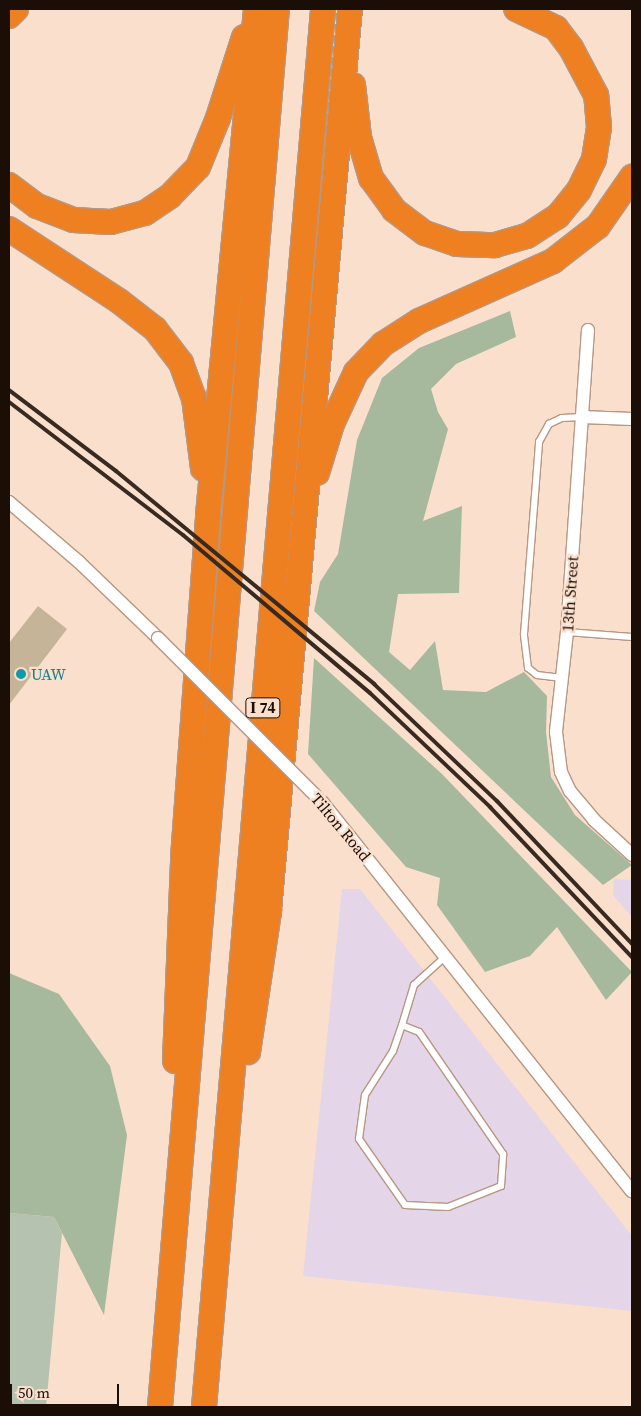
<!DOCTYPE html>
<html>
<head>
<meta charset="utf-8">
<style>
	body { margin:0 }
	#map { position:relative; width:641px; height:1416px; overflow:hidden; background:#fbdfcd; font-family:"Source Serif 4",serif }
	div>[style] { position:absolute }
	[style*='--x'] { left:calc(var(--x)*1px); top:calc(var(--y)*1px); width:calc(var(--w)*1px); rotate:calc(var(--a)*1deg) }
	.industrial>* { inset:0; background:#e4d5e8 }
	.green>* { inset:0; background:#b5c2af }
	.forest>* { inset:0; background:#a6b99d }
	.building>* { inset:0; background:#c6b498 }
	.roads { filter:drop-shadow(1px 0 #b79782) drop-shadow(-1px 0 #b79782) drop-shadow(0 1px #b79782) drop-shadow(0 -1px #b79782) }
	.lane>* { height:6px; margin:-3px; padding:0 3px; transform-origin:3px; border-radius:3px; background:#fff }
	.street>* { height:12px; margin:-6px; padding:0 6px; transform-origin:6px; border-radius:6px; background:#fff }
	.highway>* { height:24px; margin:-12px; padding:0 12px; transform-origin:12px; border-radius:12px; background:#ee8021 }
	.rail>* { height:4px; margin:-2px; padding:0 2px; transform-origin:2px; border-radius:2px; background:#382a21 }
	.bridges { filter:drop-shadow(1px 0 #b79782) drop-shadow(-1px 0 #b79782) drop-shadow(0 1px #b79782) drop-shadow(0 -1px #b79782) }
	.street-bridge>* { height:12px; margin:-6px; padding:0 6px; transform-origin:6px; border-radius:6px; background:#fff }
	.dots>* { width:14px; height:14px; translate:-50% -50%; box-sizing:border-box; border:2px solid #fbdfcd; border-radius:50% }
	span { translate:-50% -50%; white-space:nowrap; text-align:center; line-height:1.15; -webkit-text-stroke:4.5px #fbdfcd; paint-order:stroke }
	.shield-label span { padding:1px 4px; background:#fbdfcd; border:1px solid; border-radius:4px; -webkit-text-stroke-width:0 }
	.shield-label { font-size:15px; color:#1a0e07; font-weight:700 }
	.street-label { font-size:16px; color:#1a0e07 }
	.culture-label { font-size:16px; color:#0d838f }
	.left { translate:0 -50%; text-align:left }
	.frame { position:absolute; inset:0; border:10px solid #1a0e07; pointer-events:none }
	.scale { position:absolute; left:10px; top:1384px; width:109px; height:22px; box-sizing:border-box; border:2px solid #1a0e07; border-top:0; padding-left:6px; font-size:15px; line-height:18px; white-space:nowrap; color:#1a0e07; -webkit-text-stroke:4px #fbdfcd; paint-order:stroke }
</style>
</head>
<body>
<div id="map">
	<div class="industrial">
		<div style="clip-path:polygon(614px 879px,632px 880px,632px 917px,613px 895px)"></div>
		<div style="clip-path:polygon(342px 889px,360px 889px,632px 1236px,632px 1311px,303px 1276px)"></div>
	</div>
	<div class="green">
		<div style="clip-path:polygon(9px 1213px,54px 1217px,62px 1233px,46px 1407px,9px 1407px)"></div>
	</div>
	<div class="forest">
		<div style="clip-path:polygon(510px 311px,516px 337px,456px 364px,431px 389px,438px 412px,448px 429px,423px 521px,462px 506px,459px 593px,398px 594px,389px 652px,410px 670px,435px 641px,443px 690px,486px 692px,524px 672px,547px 696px,546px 732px,551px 777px,575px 815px,632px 865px,603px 885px,314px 611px,320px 582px,338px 554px,357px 440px,382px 378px,419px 348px)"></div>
		<div style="clip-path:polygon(314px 658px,442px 774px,632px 972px,606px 1000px,557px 927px,530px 956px,485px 972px,437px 905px,440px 878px,406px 867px,308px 754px)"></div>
		<div style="clip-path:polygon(9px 973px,59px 994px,110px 1066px,127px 1135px,104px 1315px,54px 1217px,9px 1213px)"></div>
	</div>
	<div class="building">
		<div style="clip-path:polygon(38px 606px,67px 629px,9px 705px,9px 643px)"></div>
	</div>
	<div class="roads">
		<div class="lane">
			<div style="--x:567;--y:632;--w:65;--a:4.4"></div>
			<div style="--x:562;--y:678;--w:25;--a:-173"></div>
			<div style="--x:537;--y:675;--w:11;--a:-142"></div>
			<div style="--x:528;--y:668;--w:34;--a:-97"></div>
			<div style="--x:524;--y:634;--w:193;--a:-85.5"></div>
			<div style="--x:539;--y:442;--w:21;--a:-61"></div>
			<div style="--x:549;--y:424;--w:14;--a:-25"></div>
			<div style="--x:562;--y:418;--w:20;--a:-3"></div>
			<div style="--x:402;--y:1025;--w:28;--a:109"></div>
			<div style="--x:393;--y:1051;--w:52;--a:122.5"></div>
			<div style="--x:365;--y:1095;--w:44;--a:97.8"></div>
			<div style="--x:359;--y:1139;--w:80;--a:55.1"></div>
			<div style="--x:405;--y:1205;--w:43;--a:2.7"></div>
			<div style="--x:448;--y:1207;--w:57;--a:-21.6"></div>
			<div style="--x:501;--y:1186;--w:32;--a:-86"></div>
			<div style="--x:503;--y:1154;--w:148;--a:-124.5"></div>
			<div style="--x:419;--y:1032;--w:18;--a:-158"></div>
			<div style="--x:402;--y:1025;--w:42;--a:-73.3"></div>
			<div style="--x:414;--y:985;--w:43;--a:-42.2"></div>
		</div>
		<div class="street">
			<div style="--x:588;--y:330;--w:303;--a:94"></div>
			<div style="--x:567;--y:632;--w:101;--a:96.3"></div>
			<div style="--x:556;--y:732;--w:40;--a:82.9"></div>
			<div style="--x:561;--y:772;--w:21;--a:65"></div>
			<div style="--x:570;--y:791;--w:38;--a:50"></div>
			<div style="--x:594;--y:820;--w:52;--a:42.6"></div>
			<div style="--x:582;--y:417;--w:50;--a:2.3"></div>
			<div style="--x:9;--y:502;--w:92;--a:40.6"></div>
			<div style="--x:79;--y:562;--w:110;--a:43.9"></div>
			<div style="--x:323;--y:803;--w:496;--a:51.5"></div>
		</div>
		<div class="highway">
			<div style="--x:9;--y:16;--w:10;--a:-45"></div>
			<div style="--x:353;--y:85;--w:52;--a:83.4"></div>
			<div style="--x:359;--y:137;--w:43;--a:73.7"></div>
			<div style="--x:371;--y:178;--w:39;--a:54"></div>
			<div style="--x:394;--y:210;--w:39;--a:37"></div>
			<div style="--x:425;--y:233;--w:34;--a:19"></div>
			<div style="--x:457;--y:244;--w:38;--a:2"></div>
			<div style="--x:495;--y:245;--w:33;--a:-16"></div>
			<div style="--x:527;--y:236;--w:37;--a:-33"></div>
			<div style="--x:558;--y:216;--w:33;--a:-51"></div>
			<div style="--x:579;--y:190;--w:34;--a:-64"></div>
			<div style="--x:594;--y:159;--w:32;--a:-81"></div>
			<div style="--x:599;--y:127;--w:32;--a:-95"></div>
			<div style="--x:596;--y:95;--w:53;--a:-118"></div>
			<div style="--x:571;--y:48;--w:25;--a:-127"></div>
			<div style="--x:556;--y:28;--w:44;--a:-154.6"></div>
			<div style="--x:9;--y:185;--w:35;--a:37"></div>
			<div style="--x:37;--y:206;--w:39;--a:21"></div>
			<div style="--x:73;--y:220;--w:38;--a:3"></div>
			<div style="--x:111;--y:222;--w:35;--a:-15"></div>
			<div style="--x:145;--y:213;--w:30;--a:-34"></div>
			<div style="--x:170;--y:196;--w:40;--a:-46"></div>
			<div style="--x:198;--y:167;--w:53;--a:-67.8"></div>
			<div style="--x:218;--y:118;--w:85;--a:-72.2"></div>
			<div style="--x:9;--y:229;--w:131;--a:33.2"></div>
			<div style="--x:119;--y:301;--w:46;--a:37.9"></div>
			<div style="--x:155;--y:329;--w:43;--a:52.6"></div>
			<div style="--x:181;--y:363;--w:37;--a:70"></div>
			<div style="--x:194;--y:398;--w:71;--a:82.7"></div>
			<div style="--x:317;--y:473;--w:51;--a:-73"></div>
			<div style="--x:332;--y:424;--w:57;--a:-65.2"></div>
			<div style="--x:356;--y:372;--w:39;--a:-46"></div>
			<div style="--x:383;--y:344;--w:43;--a:-32.6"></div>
			<div style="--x:419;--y:321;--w:147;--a:-24.1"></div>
			<div style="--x:553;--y:261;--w:57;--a:-37.9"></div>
			<div style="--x:598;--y:226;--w:60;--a:-55.2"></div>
			<div style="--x:248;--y:1052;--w:143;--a:-81.5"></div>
			<div style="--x:269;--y:911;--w:906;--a:-84.87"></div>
			<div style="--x:175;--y:1061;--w:203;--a:-87.7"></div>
			<div style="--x:183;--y:858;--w:344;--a:-85.8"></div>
			<div style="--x:208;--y:515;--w:508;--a:-84.58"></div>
			<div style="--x:160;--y:1407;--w:1403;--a:-85.22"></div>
			<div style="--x:204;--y:1407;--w:1403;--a:-85.13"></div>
		</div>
	</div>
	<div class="rail">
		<div style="--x:9;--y:390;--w:134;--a:37.1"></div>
		<div style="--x:116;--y:471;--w:335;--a:39.5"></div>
		<div style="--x:374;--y:684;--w:170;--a:43.6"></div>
		<div style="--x:497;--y:801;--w:197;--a:46.6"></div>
		<div style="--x:9;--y:402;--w:219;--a:37.4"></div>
		<div style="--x:183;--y:535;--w:245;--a:40.2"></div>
		<div style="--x:370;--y:693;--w:166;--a:43.5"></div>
		<div style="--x:490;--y:807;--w:207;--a:46.6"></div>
	</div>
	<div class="bridges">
		<div class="street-bridge">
			<div style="--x:158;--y:638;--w:233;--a:45"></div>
		</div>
	</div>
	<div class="dots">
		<div style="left:21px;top:674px;background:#0f9aa8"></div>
	</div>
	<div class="shield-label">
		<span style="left:263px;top:708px">I 74</span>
	</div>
	<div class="street-label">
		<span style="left:570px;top:594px;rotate:-86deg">13th Street</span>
		<span style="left:341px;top:827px;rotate:50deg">Tilton Road</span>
	</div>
	<div class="culture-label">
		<span class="left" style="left:31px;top:674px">UAW</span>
	</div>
	<div class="frame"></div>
	<div class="scale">50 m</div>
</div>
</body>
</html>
